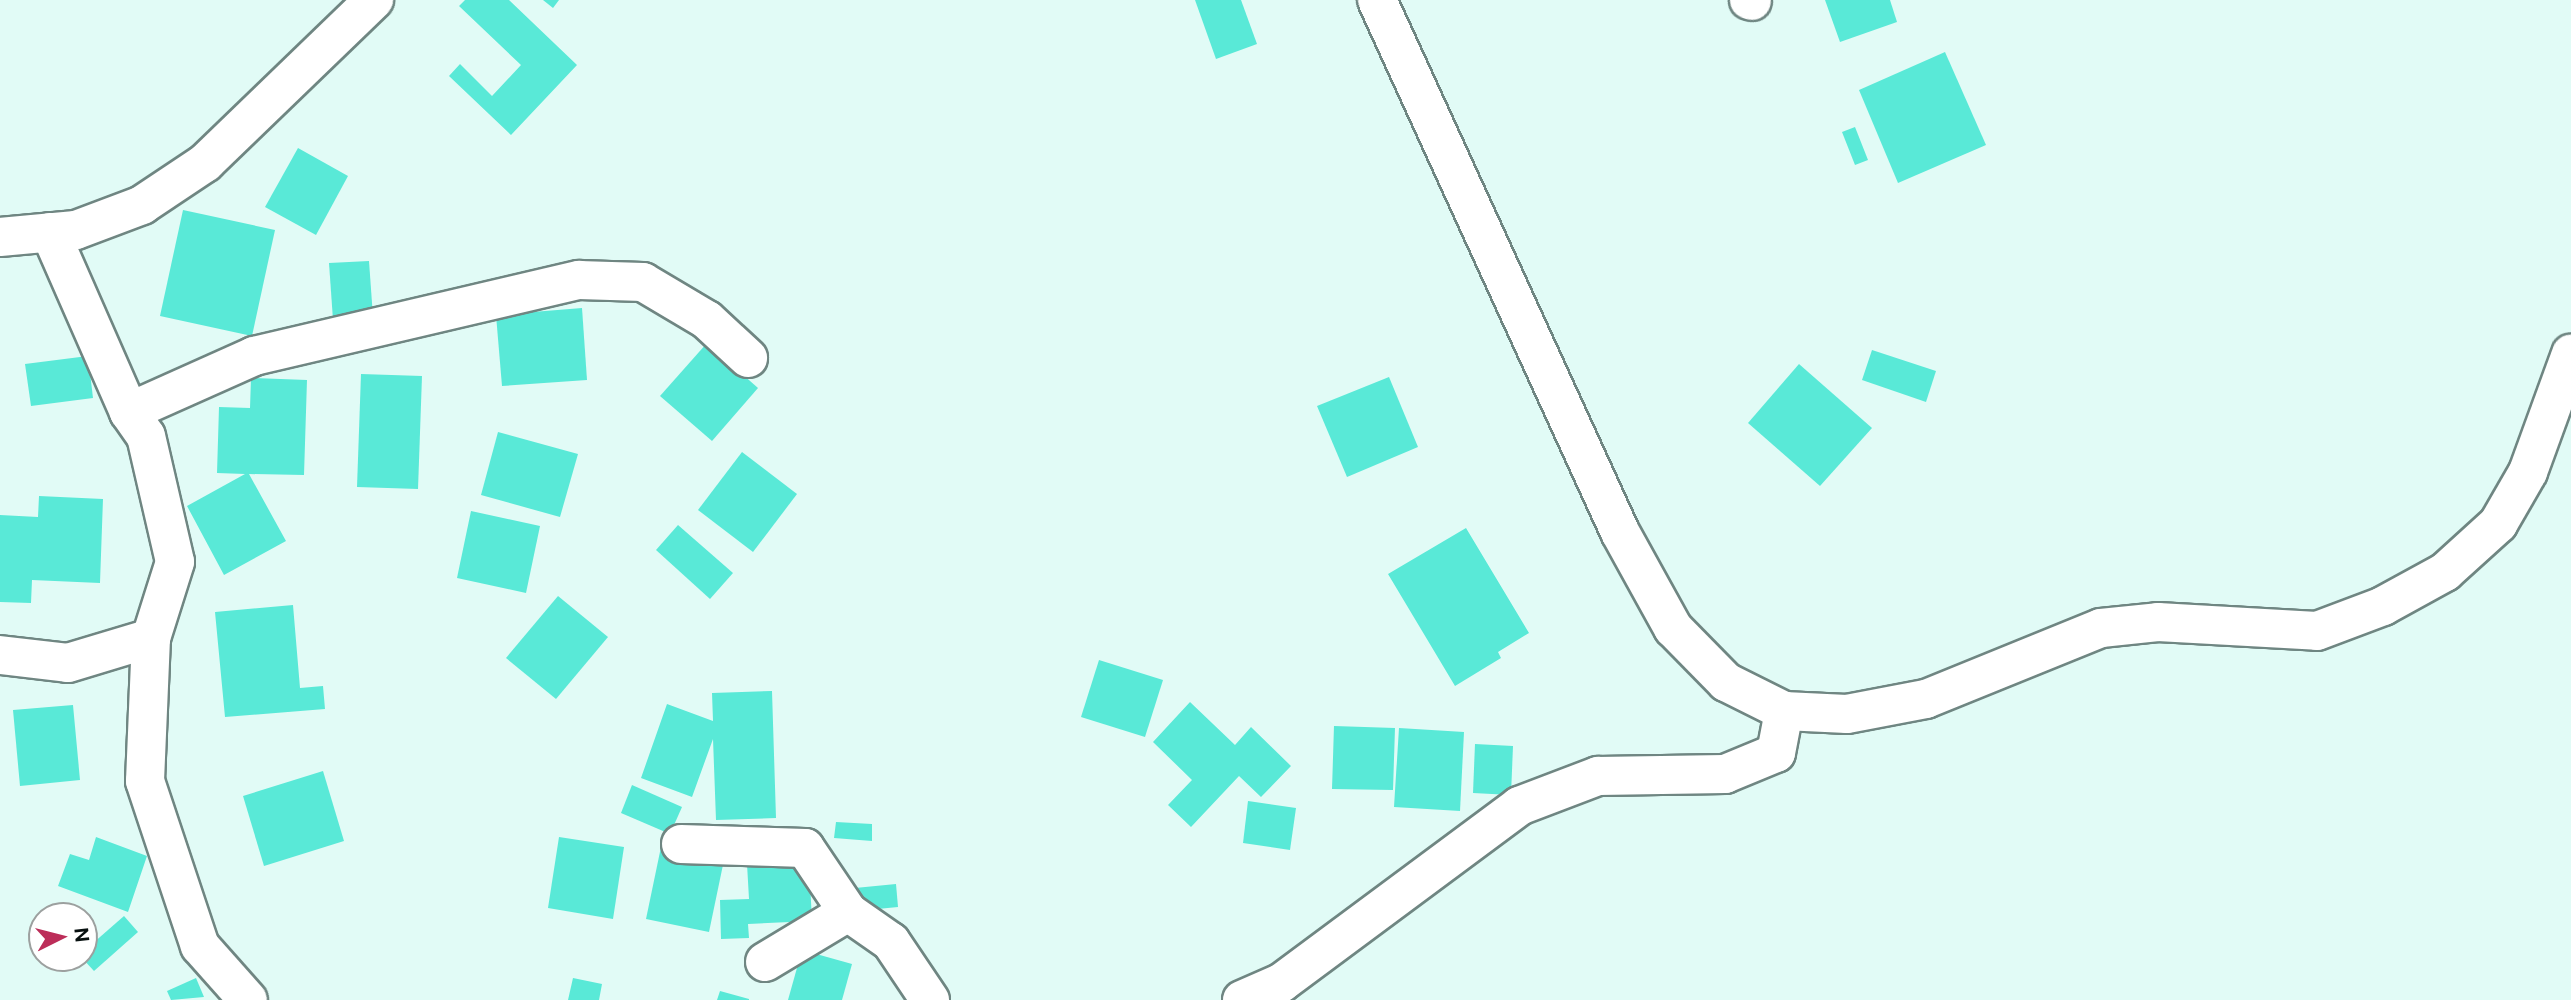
<!DOCTYPE html>
<html>
<head>
<meta charset="utf-8">
<style>
	body { margin:0 }
	#map { position:relative; width:2571px; height:1000px; overflow:hidden; background:#e1fbf6; font-family:"Public Sans",sans-serif }
	div>[style] { position:absolute }
	[style*='--x'] { left:calc(var(--x)*1px); top:calc(var(--y)*1px); width:calc(var(--w)*1px); rotate:calc(var(--a)*1deg) }
	.building>* { inset:0; background:#59e9d7 }
	.roads { filter:drop-shadow(2px 0 #6f8682) drop-shadow(-2px 0 #6f8682) drop-shadow(0 2px #6f8682) drop-shadow(0 -2px #6f8682) }
	.minor>* { height:38px; margin:-19px; padding:0 19px; transform-origin:19px; border-radius:19px; background:#fff }
	.major>* { height:38px; margin:-19px; padding:0 19px; transform-origin:19px; border-radius:19px; background:#fff }
	span { translate:-50% -50%; white-space:nowrap; text-align:center; line-height:1.15; -webkit-text-stroke:7px #fff; paint-order:stroke }
	.north { position:absolute; left:28px; top:902px; width:70px; height:70px; box-sizing:border-box; background:#fff; border:2px solid #9ca09f; border-radius:50%; rotate:84deg; font-size:19px; font-weight:700; line-height:28px; text-align:center; color:#081110 }
	.north::after { content:''; display:block; margin:auto; width:24px; height:32px; background:#bc2d59; clip-path:polygon(50% 0,100% 100%,50% 72%,0 100%) }
</style>
</head>
<body>
<div id="map">
	<div class="building">
		<div style="clip-path:polygon(465px 0,509px 0,577px 65px,511px 135px,449px 76px,460px 64px,492px 96px,521px 65px,459px 6px)"></div>
		<div style="clip-path:polygon(543px 0,559px 0,553px 8px)"></div>
		<div style="clip-path:polygon(1195px 0,1241px 0,1257px 44px,1216px 59px)"></div>
		<div style="clip-path:polygon(1825px 0,1890px 0,1897px 22px,1840px 42px)"></div>
		<div style="clip-path:polygon(1945px 52px,1986px 145px,1898px 183px,1859px 90px)"></div>
		<div style="clip-path:polygon(1855px 127px,1868px 160px,1855px 165px,1842px 132px)"></div>
		<div style="clip-path:polygon(298px 148px,348px 176px,316px 235px,265px 207px)"></div>
		<div style="clip-path:polygon(183px 210px,275px 230px,252px 336px,160px 316px)"></div>
		<div style="clip-path:polygon(369px 261px,373px 317px,333px 320px,329px 263px)"></div>
		<div style="clip-path:polygon(582px 308px,587px 380px,502px 386px,496px 315px)"></div>
		<div style="clip-path:polygon(707px 343px,758px 388px,712px 441px,660px 396px)"></div>
		<div style="clip-path:polygon(1872px 350px,1936px 371px,1926px 402px,1862px 380px)"></div>
		<div style="clip-path:polygon(88px 356px,93px 398px,31px 406px,25px 364px)"></div>
		<div style="clip-path:polygon(1799px 364px,1872px 428px,1820px 486px,1748px 423px)"></div>
		<div style="clip-path:polygon(361px 374px,422px 376px,418px 489px,357px 487px)"></div>
		<div style="clip-path:polygon(1389px 377px,1418px 447px,1347px 477px,1317px 406px)"></div>
		<div style="clip-path:polygon(251px 378px,307px 380px,304px 475px,249px 474px,286px 541px,224px 575px,187px 506px,245px 474px,217px 473px,219px 407px,250px 408px)"></div>
		<div style="clip-path:polygon(498px 432px,578px 454px,560px 517px,481px 495px)"></div>
		<div style="clip-path:polygon(742px 452px,797px 494px,753px 552px,698px 510px)"></div>
		<div style="clip-path:polygon(39px 496px,103px 499px,100px 583px,32px 580px,31px 603px,0 602px,0 515px,38px 517px)"></div>
		<div style="clip-path:polygon(471px 511px,540px 526px,526px 593px,457px 578px)"></div>
		<div style="clip-path:polygon(678px 525px,733px 573px,710px 599px,656px 550px)"></div>
		<div style="clip-path:polygon(1466px 528px,1529px 633px,1498px 652px,1501px 658px,1455px 686px,1388px 574px)"></div>
		<div style="clip-path:polygon(558px 596px,608px 637px,556px 699px,506px 658px)"></div>
		<div style="clip-path:polygon(293px 605px,300px 688px,323px 686px,325px 709px,225px 717px,215px 612px)"></div>
		<div style="clip-path:polygon(1099px 660px,1163px 680px,1145px 737px,1081px 717px)"></div>
		<div style="clip-path:polygon(772px 691px,776px 818px,716px 820px,713px 739px,692px 797px,641px 778px,667px 704px,713px 721px,712px 693px)"></div>
		<div style="clip-path:polygon(1190px 702px,1235px 745px,1251px 727px,1291px 766px,1261px 797px,1239px 776px,1191px 827px,1168px 805px,1192px 780px,1153px 742px)"></div>
		<div style="clip-path:polygon(73px 705px,80px 780px,20px 786px,13px 710px)"></div>
		<div style="clip-path:polygon(1334px 726px,1395px 728px,1393px 790px,1332px 789px)"></div>
		<div style="clip-path:polygon(1399px 728px,1464px 732px,1460px 811px,1394px 807px)"></div>
		<div style="clip-path:polygon(1475px 744px,1513px 746px,1511px 795px,1473px 793px)"></div>
		<div style="clip-path:polygon(323px 771px,344px 841px,264px 866px,243px 796px)"></div>
		<div style="clip-path:polygon(632px 785px,682px 807px,670px 834px,621px 813px)"></div>
		<div style="clip-path:polygon(1248px 801px,1296px 808px,1290px 850px,1243px 843px)"></div>
		<div style="clip-path:polygon(836px 822px,872px 824px,872px 841px,834px 838px)"></div>
		<div style="clip-path:polygon(96px 837px,147px 856px,128px 912px,58px 886px,70px 854px,89px 860px)"></div>
		<div style="clip-path:polygon(559px 837px,624px 847px,613px 919px,548px 908px)"></div>
		<div style="clip-path:polygon(661px 847px,724px 860px,709px 932px,646px 919px)"></div>
		<div style="clip-path:polygon(809px 862px,812px 921px,748px 924px,749px 938px,721px 939px,720px 900px,749px 899px,747px 864px)"></div>
		<div style="clip-path:polygon(896px 884px,898px 907px,857px 911px,855px 888px)"></div>
		<div style="clip-path:polygon(124px 916px,138px 932px,94px 971px,82px 958px,84px 951px)"></div>
		<div style="clip-path:polygon(802px 950px,852px 964px,842px 1000px,788px 1000px)"></div>
		<div style="clip-path:polygon(196px 978px,204px 997px,171px 1000px,167px 991px)"></div>
		<div style="clip-path:polygon(573px 978px,602px 984px,599px 1000px,568px 1000px)"></div>
		<div style="clip-path:polygon(720px 991px,749px 999px,749px 1000px,717px 1000px)"></div>
	</div>
	<div class="roads">
		<div class="minor">
			<div style="--x:1749;--y:0;--w:3;--a:18"></div>
			<div style="--x:50;--y:232;--w:197;--a:66.3"></div>
			<div style="--x:129;--y:412;--w:29;--a:55"></div>
			<div style="--x:146;--y:436;--w:129;--a:77"></div>
			<div style="--x:175;--y:562;--w:80;--a:107.5"></div>
			<div style="--x:151;--y:638;--w:143;--a:92.4"></div>
			<div style="--x:145;--y:781;--w:174;--a:71.6"></div>
			<div style="--x:200;--y:946;--w:72;--a:48.4"></div>
			<div style="--x:129;--y:412;--w:137;--a:-24.1"></div>
			<div style="--x:254;--y:356;--w:334;--a:-13.2"></div>
			<div style="--x:579;--y:280;--w:64;--a:1.8"></div>
			<div style="--x:643;--y:282;--w:74;--a:30.7"></div>
			<div style="--x:707;--y:320;--w:56;--a:42.8"></div>
			<div style="--x:0;--y:655;--w:68;--a:6.7"></div>
			<div style="--x:68;--y:663;--w:87;--a:-16.8"></div>
			<div style="--x:681;--y:844;--w:124;--a:1.8"></div>
			<div style="--x:805;--y:848;--w:77;--a:56.1"></div>
			<div style="--x:848;--y:912;--w:52;--a:34.9"></div>
			<div style="--x:891;--y:942;--w:70;--a:56.1"></div>
			<div style="--x:765;--y:962;--w:97;--a:-31.1"></div>
			<div style="--x:1242;--y:1000;--w:43;--a:-23.6"></div>
			<div style="--x:1281;--y:983;--w:297;--a:-36.6"></div>
			<div style="--x:1519;--y:806;--w:85;--a:-20.8"></div>
			<div style="--x:1598;--y:776;--w:127;--a:-0.9"></div>
			<div style="--x:1725;--y:774;--w:55;--a:-22.4"></div>
			<div style="--x:1776;--y:753;--w:43;--a:-79.2"></div>
		</div>
		<div class="major">
			<div style="--x:1377;--y:0;--w:585;--a:65.45"></div>
			<div style="--x:1620;--y:532;--w:110;--a:61.1"></div>
			<div style="--x:1673;--y:628;--w:76;--a:45.5"></div>
			<div style="--x:1726;--y:682;--w:65;--a:26.6"></div>
			<div style="--x:1784;--y:711;--w:63;--a:2.7"></div>
			<div style="--x:1847;--y:714;--w:80;--a:-10.8"></div>
			<div style="--x:1926;--y:699;--w:189;--a:-22.1"></div>
			<div style="--x:2101;--y:628;--w:57;--a:-6"></div>
			<div style="--x:2158;--y:622;--w:159;--a:3.2"></div>
			<div style="--x:2317;--y:631;--w:71;--a:-20.7"></div>
			<div style="--x:2383;--y:606;--w:71;--a:-28.7"></div>
			<div style="--x:2445;--y:572;--w:72;--a:-42.2"></div>
			<div style="--x:2498;--y:524;--w:60;--a:-60"></div>
			<div style="--x:2528;--y:472;--w:126;--a:-70"></div>
			<div style="--x:0;--y:237;--w:76;--a:-5.3"></div>
			<div style="--x:76;--y:230;--w:71;--a:-20.7"></div>
			<div style="--x:142;--y:205;--w:76;--a:-33.7"></div>
			<div style="--x:205;--y:163;--w:235;--a:-44"></div>
		</div>
	</div>
	<div class="north">N</div>
</div>
</body>
</html>
